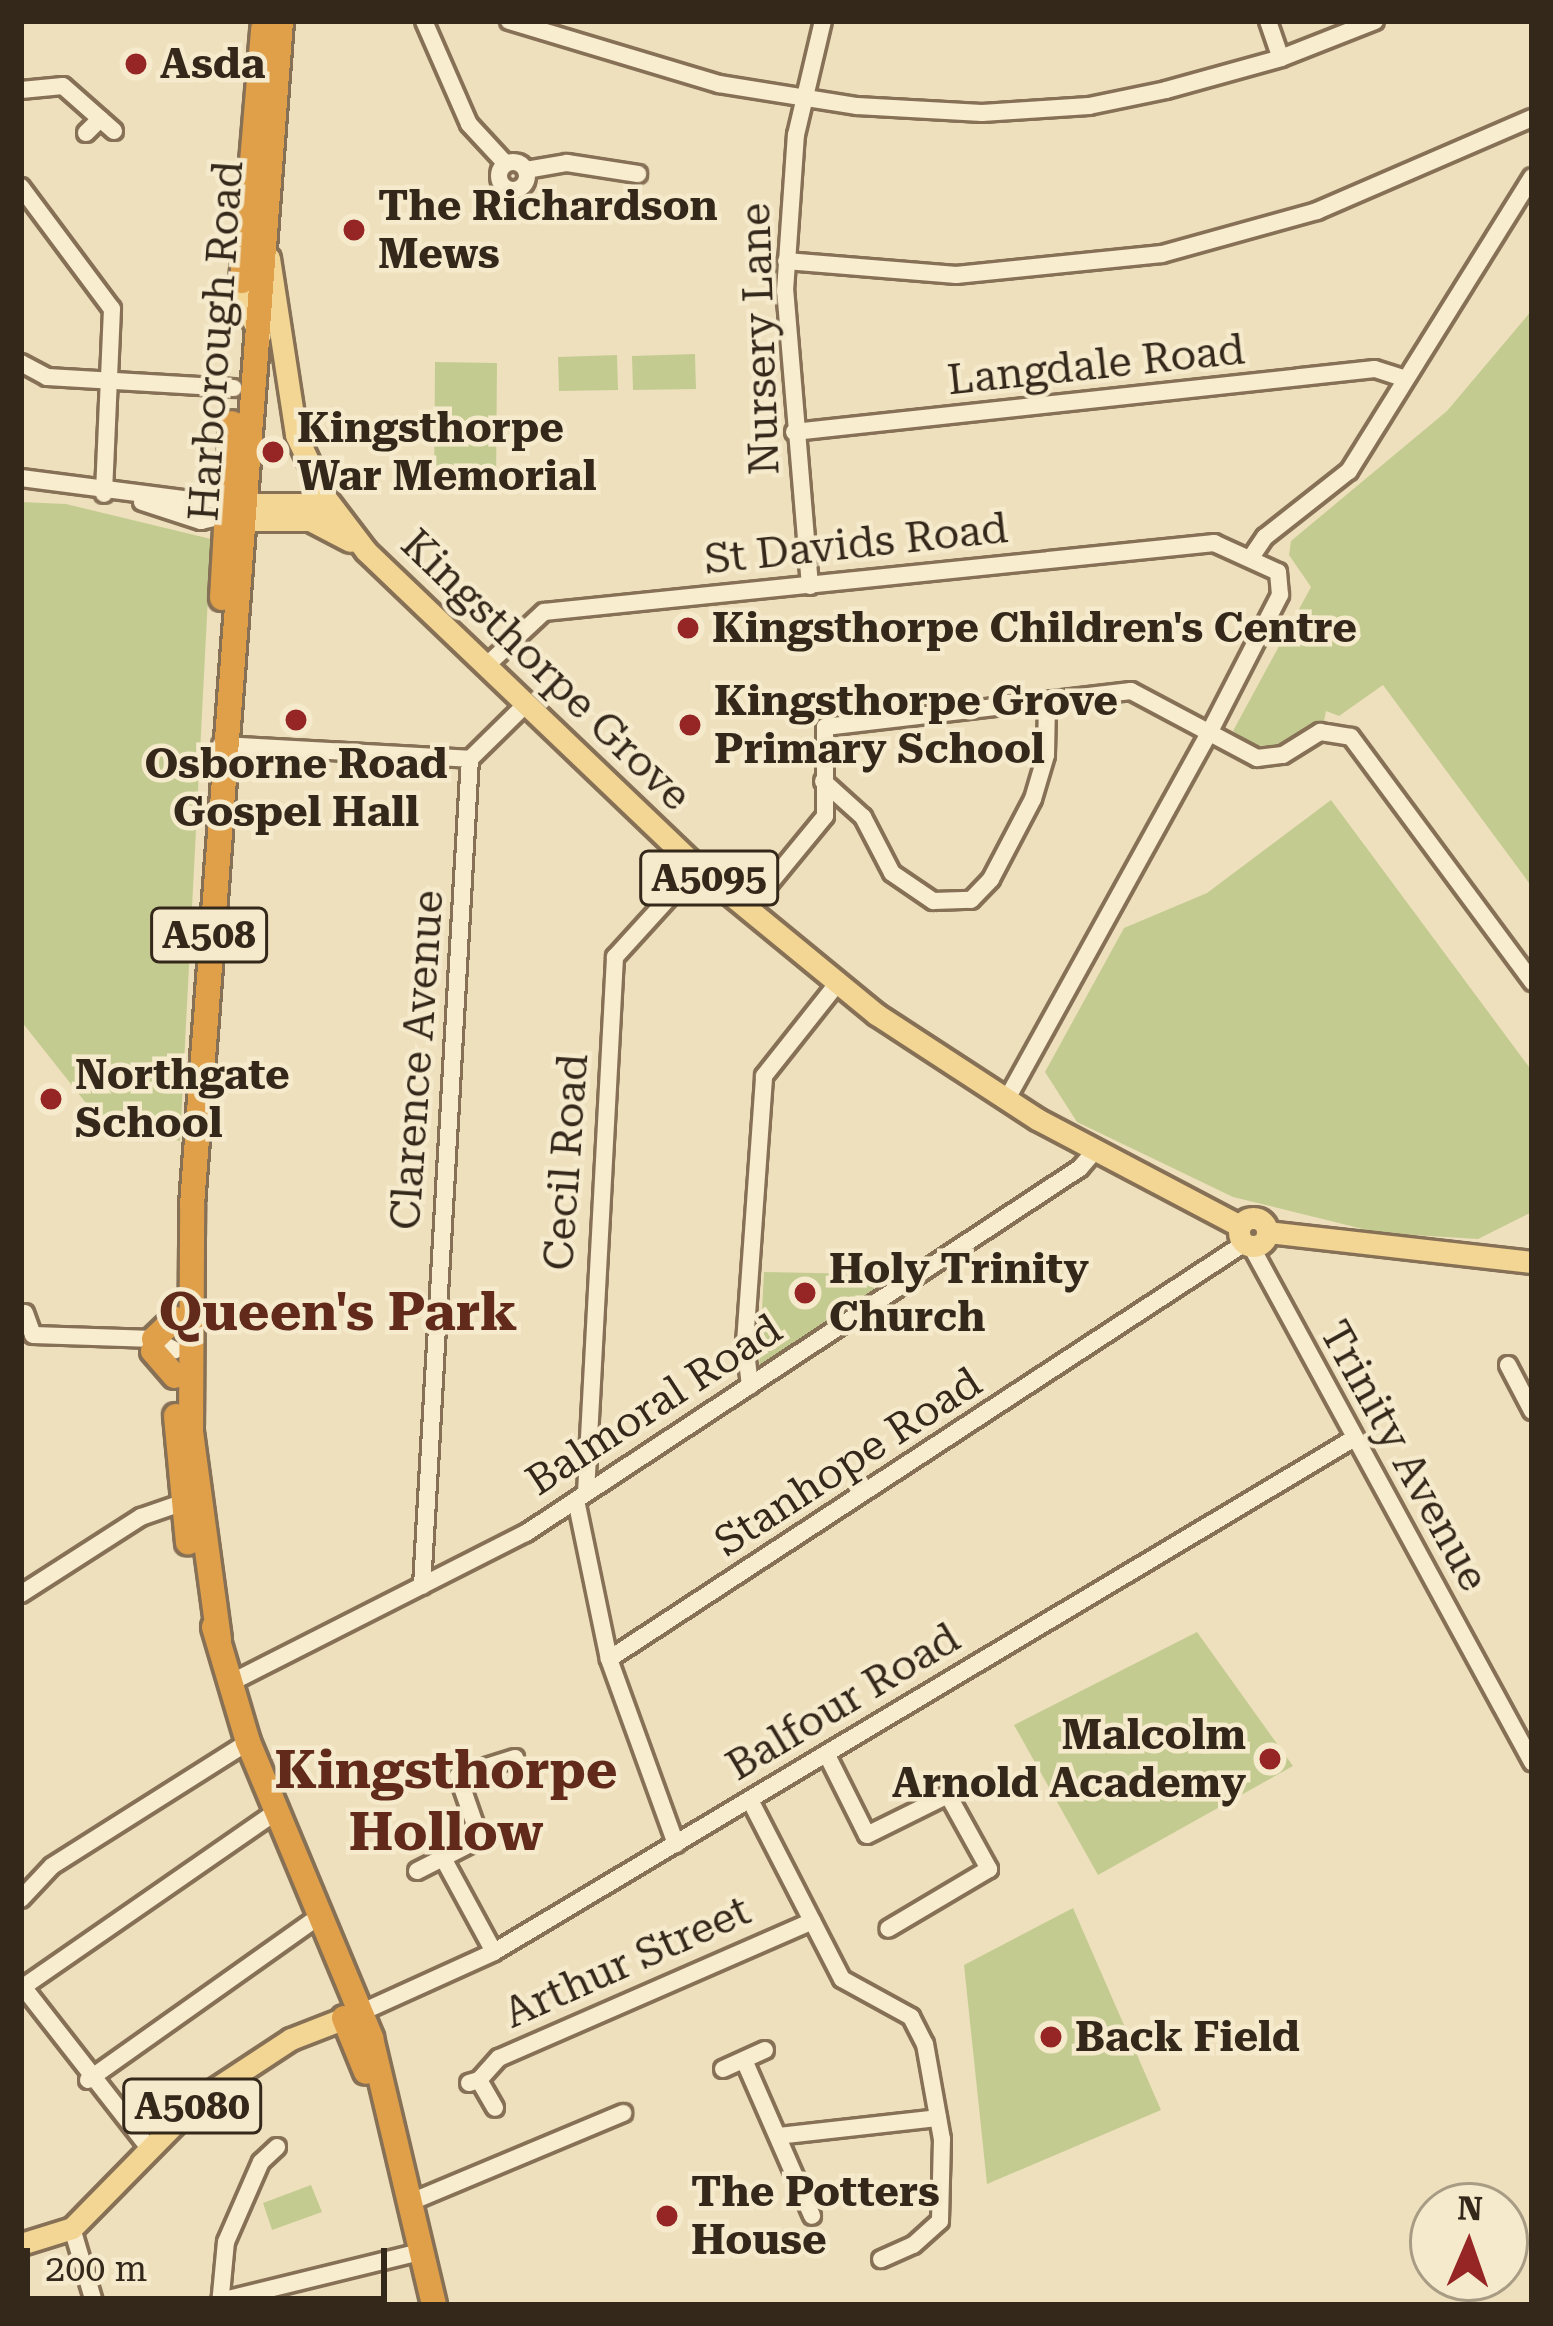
<!DOCTYPE html>
<html>
<head>
<meta charset="utf-8">
<style>
	body { margin:0 }
	#map { position:relative; width:1553px; height:2326px; overflow:hidden; background:#eee0bd; font-family:"Roboto Serif",serif }
	div>[style] { position:absolute }
	[style*='--x'] { left:calc(var(--x)*1px); top:calc(var(--y)*1px); width:calc(var(--w)*1px); rotate:calc(var(--a)*1deg) }
	.green>* { inset:0; background:#c4cb91 }
	.roads { filter:drop-shadow(3px 0 #867056) drop-shadow(-3px 0 #867056) drop-shadow(0 3px #867056) drop-shadow(0 -3px #867056) }
	.minor>* { height:16px; margin:-8px; padding:0 8px; transform-origin:8px; border-radius:8px; background:#f9edd0 }
	.minor>.ring { margin:-8px; padding:0; box-sizing:content-box; background:none; border:16px solid #f9edd0; border-radius:50% }
	.major>* { height:21px; margin:-10.5px; padding:0 10.5px; transform-origin:10.5px; border-radius:10.5px; background:#f3d693 }
	.major>.ring { margin:-10.5px; padding:0; box-sizing:content-box; background:none; border:21px solid #f3d693; border-radius:50% }
	.highway>* { height:24px; margin:-12px; padding:0 12px; transform-origin:12px; border-radius:12px; background:#e0a04a }
	.dots>* { width:33px; height:33px; translate:-50% -50%; box-sizing:border-box; border:6px solid #f5eacc; border-radius:50% }
	span { translate:-50% -50%; white-space:nowrap; text-align:center; line-height:1.15; -webkit-text-stroke:9px #f5eacc; paint-order:stroke }
	.shield-label span { padding:3px 9px; background:#f5eacc; border:3px solid; border-radius:9px; -webkit-text-stroke-width:0 }
	.shield-label { font-size:39px; color:#34281b; font-weight:700 }
	.poi-label { font-size:42px; color:#34281b; font-weight:700 }
	.left { translate:0 -50%; text-align:left }
	.right { translate:-100% -50%; text-align:right }
	.street-label { font-size:42px; color:#34281b }
	.district-label { font-size:54px; color:#612a1a; font-weight:700 }
	.frame { position:absolute; inset:0; border:24px solid #34281b; pointer-events:none }
	.north { position:absolute; left:1409px; top:2182px; width:120px; height:120px; box-sizing:border-box; background:#f5eacc; border:3px solid #a89c85; border-radius:50%; rotate:2deg; font-size:33px; font-weight:700; line-height:48px; text-align:center; color:#34281b }
	.north::after { content:''; display:block; margin:auto; width:42px; height:54px; background:#952625; clip-path:polygon(50% 0,100% 100%,50% 72%,0 100%) }
	.scale { position:absolute; left:24px; top:2248px; width:363px; height:54px; box-sizing:border-box; border:6px solid #34281b; border-top:0; padding-left:15px; font-size:36px; line-height:42px; white-space:nowrap; color:#34281b; -webkit-text-stroke:9px #f5eacc; paint-order:stroke }
</style>
</head>
<body>
<div id="map">
	<div class="green">
		<div style="clip-path:polygon(1532px 310px,1532px 887px,1383px 685px,1339px 716px,1326px 711px,1324px 721px,1282px 745px,1255px 746px,1233px 731px,1311px 587px,1289px 555px,1291px 541px,1447px 411px)"></div>
		<div style="clip-path:polygon(695px 354px,696px 389px,633px 390px,632px 356px)"></div>
		<div style="clip-path:polygon(617px 355px,618px 390px,559px 391px,558px 357px)"></div>
		<div style="clip-path:polygon(435px 362px,497px 363px,496px 489px,434px 489px)"></div>
		<div style="clip-path:polygon(21px 502px,66px 504px,211px 539px,180px 1141px,101px 1122px,21px 1021px)"></div>
		<div style="clip-path:polygon(1331px 800px,1532px 1071px,1532px 1212px,1478px 1239px,1379px 1233px,1233px 1197px,1077px 1122px,1045px 1072px,1124px 928px,1207px 893px)"></div>
		<div style="clip-path:polygon(764px 1272px,866px 1274px,875px 1289px,759px 1369px)"></div>
		<div style="clip-path:polygon(1197px 1632px,1293px 1766px,1098px 1875px,1014px 1725px)"></div>
		<div style="clip-path:polygon(1073px 1908px,1161px 2110px,987px 2184px,964px 1965px)"></div>
		<div style="clip-path:polygon(311px 2185px,322px 2212px,272px 2230px,263px 2203px)"></div>
	</div>
	<div class="roads">
		<div class="minor">
			<div style="--x:424;--y:21;--w:112;--a:66.4"></div>
			<div style="--x:469;--y:124;--w:54;--a:47.2"></div>
			<div style="--x:509;--y:21;--w:219;--a:16.7"></div>
			<div style="--x:719;--y:84;--w:140;--a:9.1"></div>
			<div style="--x:857;--y:106;--w:125;--a:3.2"></div>
			<div style="--x:982;--y:113;--w:107;--a:-3.7"></div>
			<div style="--x:1089;--y:106;--w:79;--a:-11.7"></div>
			<div style="--x:1166;--y:90;--w:119;--a:-15.5"></div>
			<div style="--x:1281;--y:58;--w:101;--a:-21.5"></div>
			<div style="--x:1268;--y:21;--w:39;--a:71"></div>
			<div style="--x:21;--y:90;--w:42;--a:-5.4"></div>
			<div style="--x:63;--y:86;--w:68;--a:41.4"></div>
			<div style="--x:86;--y:133;--w:20;--a:-45"></div>
			<div class="ring" style="left:499px;top:162px;width:12px;height:12px"></div>
			<div style="--x:526;--y:170;--w:42;--a:-9.7"></div>
			<div style="--x:567;--y:163;--w:72;--a:8.8"></div>
			<div style="--x:21;--y:187;--w:152;--a:53.3"></div>
			<div style="--x:112;--y:309;--w:185;--a:92.5"></div>
			<div style="--x:786;--y:261;--w:171;--a:4.7"></div>
			<div style="--x:956;--y:275;--w:207;--a:-5.8"></div>
			<div style="--x:1162;--y:254;--w:161;--a:-15.5"></div>
			<div style="--x:1317;--y:211;--w:234;--a:-23.4"></div>
			<div style="--x:21;--y:363;--w:30;--a:28"></div>
			<div style="--x:47;--y:377;--w:187;--a:3.4"></div>
			<div style="--x:794;--y:432;--w:584;--a:-6.19"></div>
			<div style="--x:1375;--y:369;--w:29;--a:18"></div>
			<div style="--x:21;--y:478;--w:171;--a:7.4"></div>
			<div style="--x:191;--y:500;--w:24;--a:-2"></div>
			<div style="--x:215;--y:499;--w:18;--a:-47"></div>
			<div style="--x:142;--y:502;--w:62;--a:17.9"></div>
			<div style="--x:201;--y:521;--w:32;--a:-13"></div>
			<div style="--x:1252;--y:556;--w:23;--a:-56"></div>
			<div style="--x:1265;--y:537;--w:107;--a:-38.2"></div>
			<div style="--x:1349;--y:471;--w:346;--a:-58.1"></div>
			<div style="--x:810;--y:586;--w:296;--a:-94.8"></div>
			<div style="--x:785;--y:291;--w:156;--a:-86"></div>
			<div style="--x:796;--y:135;--w:117;--a:-76.7"></div>
			<div style="--x:486;--y:666;--w:79;--a:-43"></div>
			<div style="--x:544;--y:612;--w:674;--a:-5.88"></div>
			<div style="--x:1214;--y:543;--w:70;--a:24.4"></div>
			<div style="--x:1278;--y:572;--w:23;--a:85"></div>
			<div style="--x:1280;--y:595;--w:155;--a:117.2"></div>
			<div style="--x:1209;--y:733;--w:420;--a:118.9"></div>
			<div style="--x:221;--y:745;--w:249;--a:3.2"></div>
			<div style="--x:470;--y:759;--w:77;--a:-44.5"></div>
			<div style="--x:823;--y:781;--w:54;--a:42"></div>
			<div style="--x:863;--y:817;--w:63;--a:62.6"></div>
			<div style="--x:892;--y:873;--w:50;--a:34.3"></div>
			<div style="--x:933;--y:901;--w:38;--a:-2"></div>
			<div style="--x:971;--y:900;--w:29;--a:-46"></div>
			<div style="--x:991;--y:879;--w:90;--a:-62.3"></div>
			<div style="--x:1033;--y:799;--w:46;--a:-73.5"></div>
			<div style="--x:1046;--y:755;--w:54;--a:-88.9"></div>
			<div style="--x:747;--y:911;--w:123;--a:-50.6"></div>
			<div style="--x:825;--y:816;--w:89;--a:-90"></div>
			<div style="--x:825;--y:727;--w:308;--a:-6.7"></div>
			<div style="--x:1131;--y:691;--w:143;--a:28"></div>
			<div style="--x:1257;--y:758;--w:26;--a:-7"></div>
			<div style="--x:1283;--y:755;--w:44;--a:-31.9"></div>
			<div style="--x:1320;--y:732;--w:31;--a:9"></div>
			<div style="--x:1351;--y:737;--w:305;--a:53.5"></div>
			<div style="--x:1251;--y:1246;--w:588;--a:61.43"></div>
			<div style="--x:25;--y:1313;--w:23;--a:70"></div>
			<div style="--x:33;--y:1335;--w:121;--a:1.9"></div>
			<div style="--x:154;--y:1339;--w:24;--a:28"></div>
			<div style="--x:1508;--y:1365;--w:52;--a:62.4"></div>
			<div style="--x:750;--y:1386;--w:43;--a:-96.6"></div>
			<div style="--x:745;--y:1343;--w:268;--a:-85.9"></div>
			<div style="--x:764;--y:1076;--w:117;--a:-51.6"></div>
			<div style="--x:586;--y:1493;--w:537;--a:-86.9"></div>
			<div style="--x:615;--y:957;--w:122;--a:-47.7"></div>
			<div style="--x:576;--y:1500;--w:162;--a:78.3"></div>
			<div style="--x:609;--y:1659;--w:197;--a:70.1"></div>
			<div style="--x:422;--y:1586;--w:828;--a:-86.68"></div>
			<div style="--x:21;--y:1594;--w:143;--a:-32.7"></div>
			<div style="--x:141;--y:1517;--w:52;--a:-19.1"></div>
			<div style="--x:609;--y:1659;--w:760;--a:-33.19"></div>
			<div style="--x:230;--y:1683;--w:332;--a:-26.9"></div>
			<div style="--x:526;--y:1533;--w:663;--a:-33.38"></div>
			<div style="--x:1080;--y:1168;--w:23;--a:-49"></div>
			<div style="--x:827;--y:1755;--w:89;--a:63.4"></div>
			<div style="--x:867;--y:1835;--w:90;--a:-26.3"></div>
			<div style="--x:948;--y:1795;--w:85;--a:61"></div>
			<div style="--x:989;--y:1869;--w:117;--a:149.3"></div>
			<div style="--x:750;--y:1800;--w:201;--a:62.8"></div>
			<div style="--x:842;--y:1979;--w:79;--a:28.8"></div>
			<div style="--x:911;--y:2017;--w:30;--a:63"></div>
			<div style="--x:925;--y:2044;--w:97;--a:79.9"></div>
			<div style="--x:942;--y:2139;--w:82;--a:91.4"></div>
			<div style="--x:940;--y:2221;--w:36;--a:138"></div>
			<div style="--x:913;--y:2245;--w:35;--a:156"></div>
			<div style="--x:443;--y:1858;--w:107;--a:61.5"></div>
			<div style="--x:417;--y:1871;--w:71;--a:-26.9"></div>
			<div style="--x:480;--y:1839;--w:67;--a:-109.2"></div>
			<div style="--x:458;--y:1776;--w:60;--a:-17.5"></div>
			<div style="--x:21;--y:1899;--w:45;--a:-46.8"></div>
			<div style="--x:52;--y:1866;--w:232;--a:-32.3"></div>
			<div style="--x:362;--y:2012;--w:145;--a:-24.4"></div>
			<div style="--x:494;--y:1952;--w:1001;--a:-30.85"></div>
			<div style="--x:744;--y:2060;--w:170;--a:66.4"></div>
			<div style="--x:723;--y:2069;--w:46;--a:-24.3"></div>
			<div style="--x:88;--y:2080;--w:282;--a:-35.3"></div>
			<div style="--x:479;--y:2080;--w:30;--a:-48"></div>
			<div style="--x:499;--y:2058;--w:342;--a:-23.6"></div>
			<div style="--x:469;--y:2083;--w:10;--a:-17"></div>
			<div style="--x:479;--y:2080;--w:32;--a:60"></div>
			<div style="--x:778;--y:2136;--w:161;--a:-6.4"></div>
			<div style="--x:149;--y:2148;--w:204;--a:-128"></div>
			<div style="--x:23;--y:1987;--w:308;--a:-34.7"></div>
			<div style="--x:413;--y:2201;--w:228;--a:-22.7"></div>
			<div style="--x:72;--y:2228;--w:80;--a:73.4"></div>
			<div style="--x:220;--y:2301;--w:209;--a:-13.8"></div>
			<div style="--x:220;--y:2305;--w:63;--a:-84.6"></div>
			<div style="--x:226;--y:2242;--w:87;--a:-66.4"></div>
			<div style="--x:261;--y:2162;--w:22;--a:-43"></div>
		</div>
		<div class="major">
			<div style="--x:269;--y:258;--w:179;--a:81.3"></div>
			<div style="--x:296;--y:435;--w:68;--a:64.9"></div>
			<div style="--x:325;--y:497;--w:68;--a:52.8"></div>
			<div style="--x:366;--y:551;--w:458;--a:43.7"></div>
			<div style="--x:697;--y:867;--w:232;--a:39.4"></div>
			<div style="--x:876;--y:1014;--w:192;--a:33.1"></div>
			<div style="--x:1037;--y:1119;--w:229;--a:27.8"></div>
			<div style="--x:241;--y:296;--w:43;--a:64"></div>
			<div style="--x:229;--y:504;--w:87;--a:0"></div>
			<div style="--x:316;--y:504;--w:21;--a:23"></div>
			<div style="--x:231;--y:520;--w:79;--a:0"></div>
			<div style="--x:310;--y:520;--w:45;--a:27.7"></div>
			<div class="ring" style="left:1239px;top:1218px;width:7px;height:7px"></div>
			<div style="--x:1268;--y:1232;--w:266;--a:6.5"></div>
			<div style="--x:21;--y:2244;--w:53;--a:-17.4"></div>
			<div style="--x:72;--y:2228;--w:180;--a:-45.5"></div>
			<div style="--x:198;--y:2100;--w:111;--a:-33.3"></div>
			<div style="--x:291;--y:2039;--w:69;--a:-21.3"></div>
		</div>
		<div class="highway">
			<div style="--x:242;--y:281;--w:253;--a:-85.2"></div>
			<div style="--x:222;--y:598;--w:175;--a:-86.7"></div>
			<div style="--x:154;--y:1339;--w:29;--a:-44"></div>
			<div style="--x:153;--y:1351;--w:33;--a:49"></div>
			<div style="--x:176;--y:1416;--w:127;--a:84.6"></div>
			<div style="--x:214;--y:1627;--w:120;--a:73.5"></div>
			<div style="--x:248;--y:1742;--w:321;--a:67.4"></div>
			<div style="--x:371;--y:2038;--w:274;--a:76.7"></div>
			<div style="--x:219;--y:1639;--w:208;--a:-97.7"></div>
			<div style="--x:191;--y:1433;--w:228;--a:-89.7"></div>
			<div style="--x:192;--y:1205;--w:1187;--a:-85.7"></div>
			<div style="--x:344;--y:2018;--w:58;--a:67.8"></div>
		</div>
	</div>
	<div class="dots">
		<div style="left:136px;top:64px;background:#952625"></div>
		<div style="left:354px;top:230px;background:#952625"></div>
		<div style="left:273px;top:452px;background:#952625"></div>
		<div style="left:688px;top:628px;background:#952625"></div>
		<div style="left:296px;top:720px;background:#952625"></div>
		<div style="left:690px;top:725px;background:#952625"></div>
		<div style="left:51px;top:1099px;background:#952625"></div>
		<div style="left:805px;top:1293px;background:#952625"></div>
		<div style="left:1270px;top:1759px;background:#952625"></div>
		<div style="left:1051px;top:2037px;background:#952625"></div>
		<div style="left:667px;top:2216px;background:#952625"></div>
	</div>
	<div class="shield-label">
		<span style="left:709px;top:878px">A5095</span>
		<span style="left:209px;top:935px">A508</span>
		<span style="left:192px;top:2106px">A5080</span>
	</div>
	<div class="poi-label">
		<span class="left" style="left:160px;top:64px">Asda</span>
		<span class="left" style="left:378px;top:230px">The Richardson<br>Mews</span>
		<span class="left" style="left:297px;top:452px">Kingsthorpe<br>War Memorial</span>
		<span class="left" style="left:712px;top:628px">Kingsthorpe Children's Centre</span>
		<span class="left" style="left:714px;top:725px">Kingsthorpe Grove<br>Primary School</span>
		<span style="left:296px;top:788px">Osborne Road<br>Gospel Hall</span>
		<span class="left" style="left:75px;top:1099px">Northgate<br>School</span>
		<span class="left" style="left:829px;top:1293px">Holy Trinity<br>Church</span>
		<span class="right" style="left:1246px;top:1759px">Malcolm<br>Arnold Academy</span>
		<span class="left" style="left:1075px;top:2037px">Back Field</span>
		<span class="left" style="left:691px;top:2216px">The Potters<br>House</span>
	</div>
	<div class="street-label">
		<span style="left:760px;top:339px;rotate:-92deg">Nursery Lane</span>
		<span style="left:216px;top:341px;rotate:-86deg">Harborough Road</span>
		<span style="left:1096px;top:365px;rotate:-6deg">Langdale Road</span>
		<span style="left:856px;top:544px;rotate:-6deg">St Davids Road</span>
		<span style="left:546px;top:670px;rotate:44deg">Kingsthorpe Grove</span>
		<span style="left:417px;top:1060px;rotate:-86deg">Clarence Avenue</span>
		<span style="left:566px;top:1162px;rotate:-86deg">Cecil Road</span>
		<span style="left:654px;top:1405px;rotate:-33deg">Balmoral Road</span>
		<span style="left:1404px;top:1456px;rotate:61deg">Trinity Avenue</span>
		<span style="left:848px;top:1462px;rotate:-33deg">Stanhope Road</span>
		<span style="left:843px;top:1702px;rotate:-31deg">Balfour Road</span>
		<span style="left:627px;top:1962px;rotate:-24deg">Arthur Street</span>
	</div>
	<div class="district-label">
		<span style="left:338px;top:1312px">Queen's Park</span>
		<span style="left:446px;top:1801px">Kingsthorpe<br>Hollow</span>
	</div>
	<div class="frame"></div>
	<div class="north">N</div>
	<div class="scale">200 m</div>
</div>
</body>
</html>
